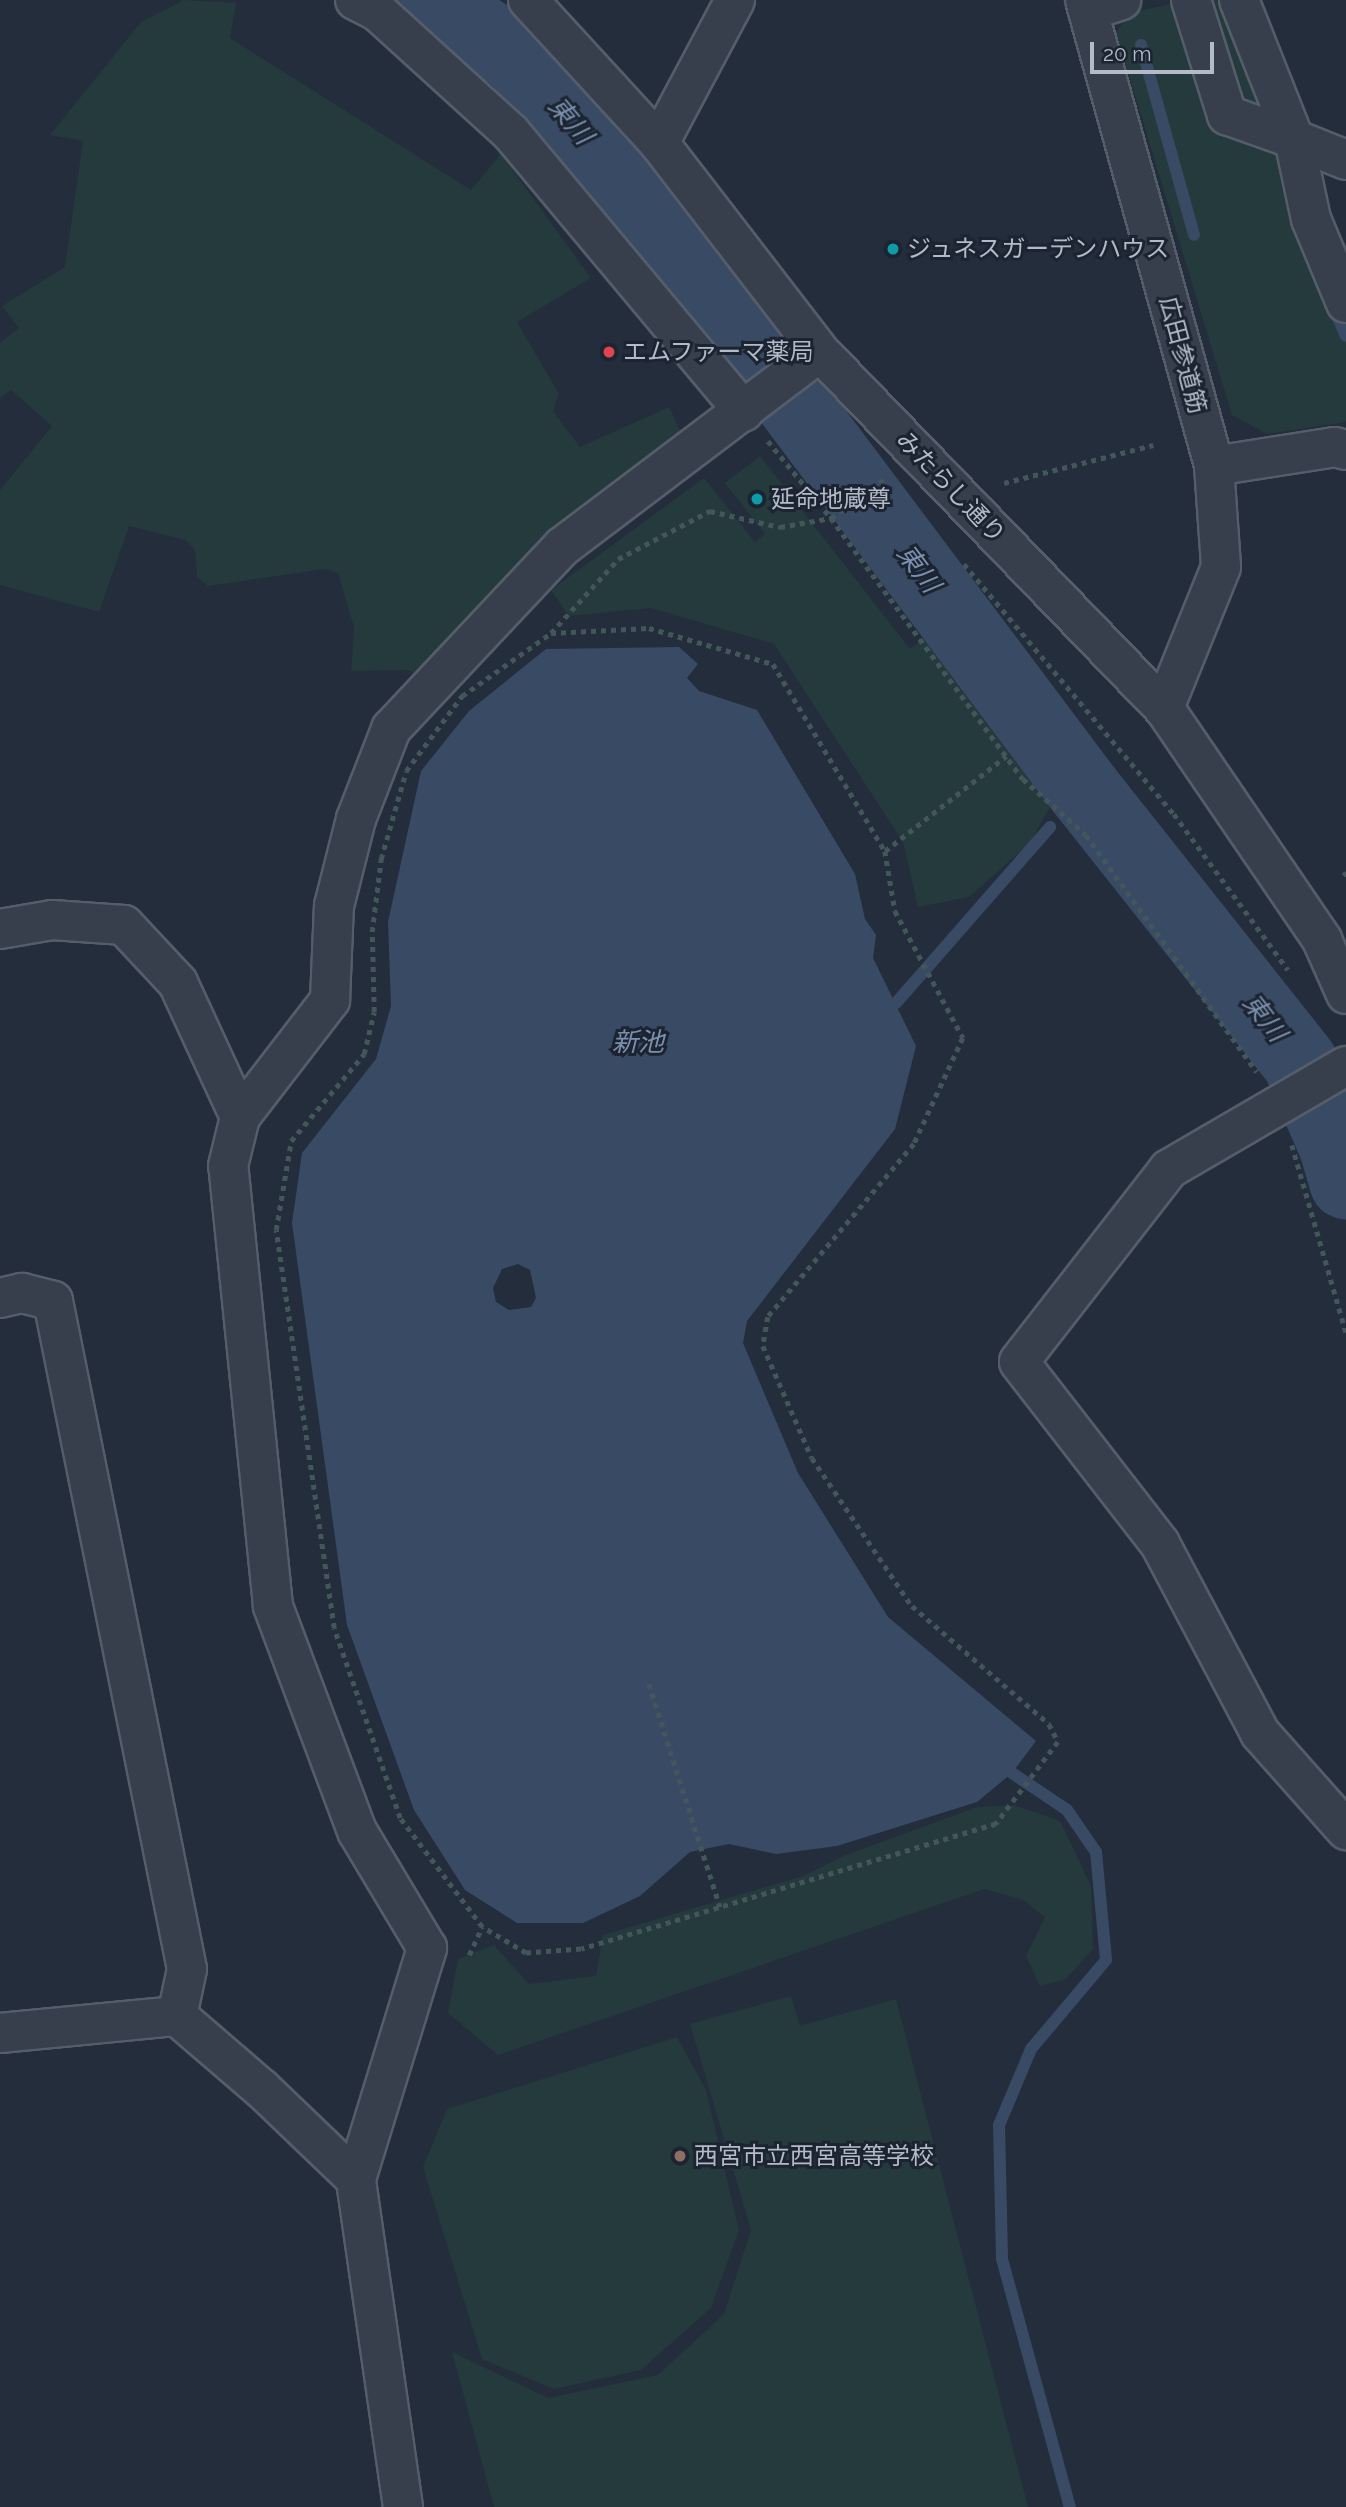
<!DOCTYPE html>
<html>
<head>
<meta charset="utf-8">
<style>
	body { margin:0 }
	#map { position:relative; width:1346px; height:2507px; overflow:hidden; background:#232d3c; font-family:Raleway,"Noto Sans JP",sans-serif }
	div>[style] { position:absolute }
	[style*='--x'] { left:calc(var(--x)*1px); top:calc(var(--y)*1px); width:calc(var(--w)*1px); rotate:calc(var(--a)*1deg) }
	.green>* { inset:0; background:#253a3d }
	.water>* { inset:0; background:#394a65 }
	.stream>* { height:12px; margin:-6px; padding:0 6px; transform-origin:6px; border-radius:6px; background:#394a65 }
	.river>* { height:75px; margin:-37.5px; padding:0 37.5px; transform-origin:37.5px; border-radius:37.5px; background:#394a65 }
	.path>* { height:4.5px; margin-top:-2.25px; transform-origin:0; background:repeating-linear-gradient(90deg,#43575a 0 5px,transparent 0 10px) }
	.roads { filter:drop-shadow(2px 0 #555d6a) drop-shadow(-2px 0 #555d6a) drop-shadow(0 2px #555d6a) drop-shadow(0 -2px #555d6a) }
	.minor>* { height:38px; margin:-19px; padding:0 19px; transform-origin:19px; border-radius:19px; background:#373f4c }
	.tertiary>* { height:38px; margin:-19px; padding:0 19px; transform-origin:19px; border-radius:19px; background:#373f4c }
	.dots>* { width:19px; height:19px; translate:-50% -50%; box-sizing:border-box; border:4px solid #1c2431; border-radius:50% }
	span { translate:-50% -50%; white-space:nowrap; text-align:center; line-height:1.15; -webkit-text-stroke:6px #1c2431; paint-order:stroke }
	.poi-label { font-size:24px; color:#b3bac8 }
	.left { translate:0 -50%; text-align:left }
	.street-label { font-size:24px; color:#b3bac8 }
	.water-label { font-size:26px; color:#7b90af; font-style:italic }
	.scale { position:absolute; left:1090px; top:42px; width:124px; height:32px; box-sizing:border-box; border:4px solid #b3bac8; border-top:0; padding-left:9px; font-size:21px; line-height:24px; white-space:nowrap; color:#b3bac8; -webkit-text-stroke:5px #1c2431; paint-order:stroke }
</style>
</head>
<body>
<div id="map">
	<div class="green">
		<div style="clip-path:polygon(184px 0,236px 3px,230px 38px,471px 190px,501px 154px,591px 278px,517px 322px,559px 394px,553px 411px,580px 447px,669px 407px,686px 442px,421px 677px,408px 670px,351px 671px,354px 627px,338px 573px,325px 569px,208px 586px,197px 577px,195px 550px,185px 540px,129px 526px,99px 612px,0 585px,0 490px,52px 426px,11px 390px,0 398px,0 343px,19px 328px,2px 306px,65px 267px,83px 141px,50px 135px,141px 22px)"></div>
		<div style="clip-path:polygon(1190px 0,1221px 0,1346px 316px,1346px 421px,1341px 423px,1267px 434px,1232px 415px,1116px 33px,1129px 13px)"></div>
		<div style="clip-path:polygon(760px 456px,910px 649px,927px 636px,1057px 794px,1030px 843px,969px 897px,918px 907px,903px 842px,774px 644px,651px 608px,569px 616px,551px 590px,704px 478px,755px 542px,765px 534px,725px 483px)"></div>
		<div style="clip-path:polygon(1014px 1805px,1060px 1821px,1091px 1886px,1093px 1949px,1066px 1979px,1040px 1986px,1026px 1956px,1045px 1917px,1023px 1900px,984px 1889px,498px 2055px,448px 2013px,458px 1959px,494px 1945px,529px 1984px,596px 1976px,603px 1935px,803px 1876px,846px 1855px,977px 1807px)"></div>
		<div style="clip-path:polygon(791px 1996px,800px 2026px,896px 1999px,1028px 2507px,494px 2507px,452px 2352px,548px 2398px,658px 2375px,724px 2314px,751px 2230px,690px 2024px)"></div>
		<div style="clip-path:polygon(677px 2037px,706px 2090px,739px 2230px,711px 2308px,641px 2370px,554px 2389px,482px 2359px,423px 2167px,447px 2109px)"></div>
	</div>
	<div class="water">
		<div style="clip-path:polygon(evenodd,679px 647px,698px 664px,687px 678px,699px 691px,757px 710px,855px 874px,865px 919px,876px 935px,873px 958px,916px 1046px,895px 1129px,747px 1321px,743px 1343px,798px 1473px,888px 1617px,1036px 1741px,1012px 1773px,977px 1802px,837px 1846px,776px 1854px,729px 1844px,690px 1852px,640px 1896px,583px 1923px,517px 1923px,465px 1890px,414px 1810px,347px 1625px,292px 1223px,302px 1153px,376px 1059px,391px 1006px,388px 922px,421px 771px,469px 711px,546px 649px,679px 647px,518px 1264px,530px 1270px,536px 1298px,531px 1307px,509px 1310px,496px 1302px,493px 1288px,502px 1269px,518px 1264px)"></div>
	</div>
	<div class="stream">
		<div style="--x:1141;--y:45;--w:197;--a:74.4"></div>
		<div style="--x:1334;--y:308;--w:30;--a:67"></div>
		<div style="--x:896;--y:1003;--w:234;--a:-48.8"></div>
		<div style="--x:1012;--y:1773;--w:66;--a:33.9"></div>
		<div style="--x:1067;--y:1810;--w:51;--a:55.4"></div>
		<div style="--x:1096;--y:1852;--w:108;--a:84.7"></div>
		<div style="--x:1106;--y:1960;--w:116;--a:130.1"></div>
		<div style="--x:1031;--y:2049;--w:82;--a:112.8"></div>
		<div style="--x:999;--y:2125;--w:134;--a:88.7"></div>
		<div style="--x:1002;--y:2259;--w:257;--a:74.7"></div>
	</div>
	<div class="river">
		<div style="--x:432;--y:0;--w:101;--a:33.7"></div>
		<div style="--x:516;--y:56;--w:241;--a:49.9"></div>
		<div style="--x:671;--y:240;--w:688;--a:53.1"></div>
		<div style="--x:1084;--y:790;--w:348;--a:51.6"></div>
		<div style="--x:1300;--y:1063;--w:90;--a:66.6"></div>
		<div style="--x:1336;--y:1146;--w:37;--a:74"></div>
	</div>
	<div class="path">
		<div style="--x:768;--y:441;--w:99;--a:50.7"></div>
		<div style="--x:831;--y:518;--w:324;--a:53.7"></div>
		<div style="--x:1023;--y:779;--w:84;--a:41.6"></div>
		<div style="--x:1086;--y:835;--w:292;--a:54.2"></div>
		<div style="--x:1004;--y:483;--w:154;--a:-14.3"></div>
		<div style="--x:964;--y:564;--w:326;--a:50"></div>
		<div style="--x:1174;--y:814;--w:193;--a:53.8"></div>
		<div style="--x:649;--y:628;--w:129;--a:16.2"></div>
		<div style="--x:773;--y:664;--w:218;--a:59.1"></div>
		<div style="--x:885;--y:851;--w:61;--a:80.5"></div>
		<div style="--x:895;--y:911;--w:144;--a:61.8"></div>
		<div style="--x:963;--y:1038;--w:117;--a:114.8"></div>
		<div style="--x:914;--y:1144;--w:226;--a:130.2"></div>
		<div style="--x:768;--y:1317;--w:29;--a:100"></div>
		<div style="--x:763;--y:1346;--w:122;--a:66.4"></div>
		<div style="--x:812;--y:1458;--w:179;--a:56"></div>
		<div style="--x:912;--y:1606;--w:181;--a:40.7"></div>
		<div style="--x:1049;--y:1724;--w:20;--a:63"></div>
		<div style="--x:1058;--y:1742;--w:103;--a:127.1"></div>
		<div style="--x:996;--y:1824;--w:433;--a:163.2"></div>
		<div style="--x:581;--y:1949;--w:55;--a:175.8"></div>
		<div style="--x:526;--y:1953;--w:51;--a:-149.4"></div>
		<div style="--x:482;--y:1927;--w:136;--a:-127"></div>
		<div style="--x:400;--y:1818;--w:201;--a:-109.2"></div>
		<div style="--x:334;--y:1628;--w:402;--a:-98.3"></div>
		<div style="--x:276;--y:1230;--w:90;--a:-80.4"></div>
		<div style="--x:291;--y:1141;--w:114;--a:-50"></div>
		<div style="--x:364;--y:1054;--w:43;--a:-76.6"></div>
		<div style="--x:374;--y:1012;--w:80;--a:-91.4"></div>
		<div style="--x:372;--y:932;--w:74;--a:-83"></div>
		<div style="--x:381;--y:859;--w:91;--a:-74.1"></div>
		<div style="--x:406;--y:771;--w:94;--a:-53.3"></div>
		<div style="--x:462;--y:696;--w:109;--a:-35.3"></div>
		<div style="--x:551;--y:633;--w:98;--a:-2.9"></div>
		<div style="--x:551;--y:633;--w:100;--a:-47.8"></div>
		<div style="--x:618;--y:559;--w:104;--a:-27.6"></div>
		<div style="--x:710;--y:511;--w:72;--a:12.9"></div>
		<div style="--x:780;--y:527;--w:52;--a:-10"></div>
		<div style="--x:831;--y:518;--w:68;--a:-36"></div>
		<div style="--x:885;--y:851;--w:154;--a:-38.1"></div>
		<div style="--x:1343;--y:875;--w:4;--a:-34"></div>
		<div style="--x:1292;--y:1145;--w:195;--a:73.9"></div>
		<div style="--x:649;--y:1684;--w:234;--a:72.3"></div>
		<div style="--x:469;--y:1955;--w:31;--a:-65"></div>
	</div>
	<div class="roads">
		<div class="minor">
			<div style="--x:355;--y:0;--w:25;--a:27"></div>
			<div style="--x:377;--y:11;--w:181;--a:42.3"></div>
			<div style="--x:511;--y:133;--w:363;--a:50.1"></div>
			<div style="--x:1191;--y:0;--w:121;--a:72.6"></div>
			<div style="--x:1227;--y:115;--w:71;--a:19.7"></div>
			<div style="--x:1294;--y:139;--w:82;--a:78"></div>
			<div style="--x:1311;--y:219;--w:91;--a:67.4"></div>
			<div style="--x:1239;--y:0;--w:149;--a:68.4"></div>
			<div style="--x:1294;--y:139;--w:56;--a:22"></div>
			<div style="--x:1088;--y:11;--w:35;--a:-18"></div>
			<div style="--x:659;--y:143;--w:162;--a:-62"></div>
			<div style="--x:1214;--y:466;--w:122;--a:-8.9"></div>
			<div style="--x:1335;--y:447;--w:11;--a:15"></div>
			<div style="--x:0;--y:929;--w:53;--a:-9.8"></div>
			<div style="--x:52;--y:920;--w:72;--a:4"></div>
			<div style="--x:124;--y:925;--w:79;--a:47"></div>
			<div style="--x:178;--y:983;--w:148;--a:65.2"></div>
			<div style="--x:1346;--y:1066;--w:205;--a:149.8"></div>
			<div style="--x:1169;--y:1169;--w:244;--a:127.9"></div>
			<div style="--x:1019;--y:1362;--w:230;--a:52.2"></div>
			<div style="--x:1160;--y:1544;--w:214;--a:62.1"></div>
			<div style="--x:1260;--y:1733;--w:130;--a:48.4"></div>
			<div style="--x:0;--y:1298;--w:23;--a:-13"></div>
			<div style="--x:22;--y:1293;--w:32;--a:14"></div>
			<div style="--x:53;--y:1301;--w:681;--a:78.66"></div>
			<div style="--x:187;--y:1969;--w:48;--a:102"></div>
			<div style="--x:0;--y:2033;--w:178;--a:-5.5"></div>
			<div style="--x:177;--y:2016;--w:112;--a:40.7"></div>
			<div style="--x:262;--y:2089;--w:130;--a:43.8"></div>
			<div style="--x:403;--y:2507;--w:331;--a:-98.2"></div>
			<div style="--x:356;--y:2179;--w:242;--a:-72.9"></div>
			<div style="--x:427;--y:1948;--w:136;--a:-120.9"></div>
			<div style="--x:357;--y:1831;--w:240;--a:-110.5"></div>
			<div style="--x:273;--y:1606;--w:442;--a:-95.8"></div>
			<div style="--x:228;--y:1166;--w:50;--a:-76.2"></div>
			<div style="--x:240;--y:1117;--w:148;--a:-52.4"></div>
			<div style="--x:330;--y:1000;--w:94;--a:-87.6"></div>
			<div style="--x:334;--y:906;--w:90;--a:-75.8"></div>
			<div style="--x:356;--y:819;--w:97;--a:-68.7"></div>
			<div style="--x:391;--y:729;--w:250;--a:-46.8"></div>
			<div style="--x:562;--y:547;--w:323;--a:-37.1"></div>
		</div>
		<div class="tertiary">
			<div style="--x:528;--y:0;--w:194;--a:47.5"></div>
			<div style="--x:659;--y:143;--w:264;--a:52.4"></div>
			<div style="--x:820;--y:352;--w:495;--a:46"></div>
			<div style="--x:1164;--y:708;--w:281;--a:55.7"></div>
			<div style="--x:1322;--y:940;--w:59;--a:66"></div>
			<div style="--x:1085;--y:0;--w:484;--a:74.5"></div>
			<div style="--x:1214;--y:466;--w:101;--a:86"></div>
			<div style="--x:1221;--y:567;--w:152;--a:112"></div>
		</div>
	</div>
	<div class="dots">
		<div style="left:893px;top:249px;background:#0f9aa8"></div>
		<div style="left:609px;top:352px;background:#e0444e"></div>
		<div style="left:757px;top:499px;background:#0f9aa8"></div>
		<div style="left:680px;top:2156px;background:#8d6e63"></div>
	</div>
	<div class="poi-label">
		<span class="left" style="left:907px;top:249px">ジュネスガーデンハウス</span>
		<span class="left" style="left:623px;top:352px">エムファーマ薬局</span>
		<span class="left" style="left:771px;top:499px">延命地蔵尊</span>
		<span class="left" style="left:694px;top:2156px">西宮市立西宮高等学校</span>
	</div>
	<div class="street-label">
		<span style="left:1183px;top:355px;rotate:75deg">広田参道筋</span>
		<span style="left:951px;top:487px;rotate:46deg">みたらし通り</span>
	</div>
	<div class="water-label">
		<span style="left:570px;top:121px;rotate:50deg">東川</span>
		<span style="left:918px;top:569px;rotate:53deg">東川</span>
		<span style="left:1264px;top:1018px;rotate:52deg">東川</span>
		<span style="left:638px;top:1043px">新池</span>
	</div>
	<div class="scale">20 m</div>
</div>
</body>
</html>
